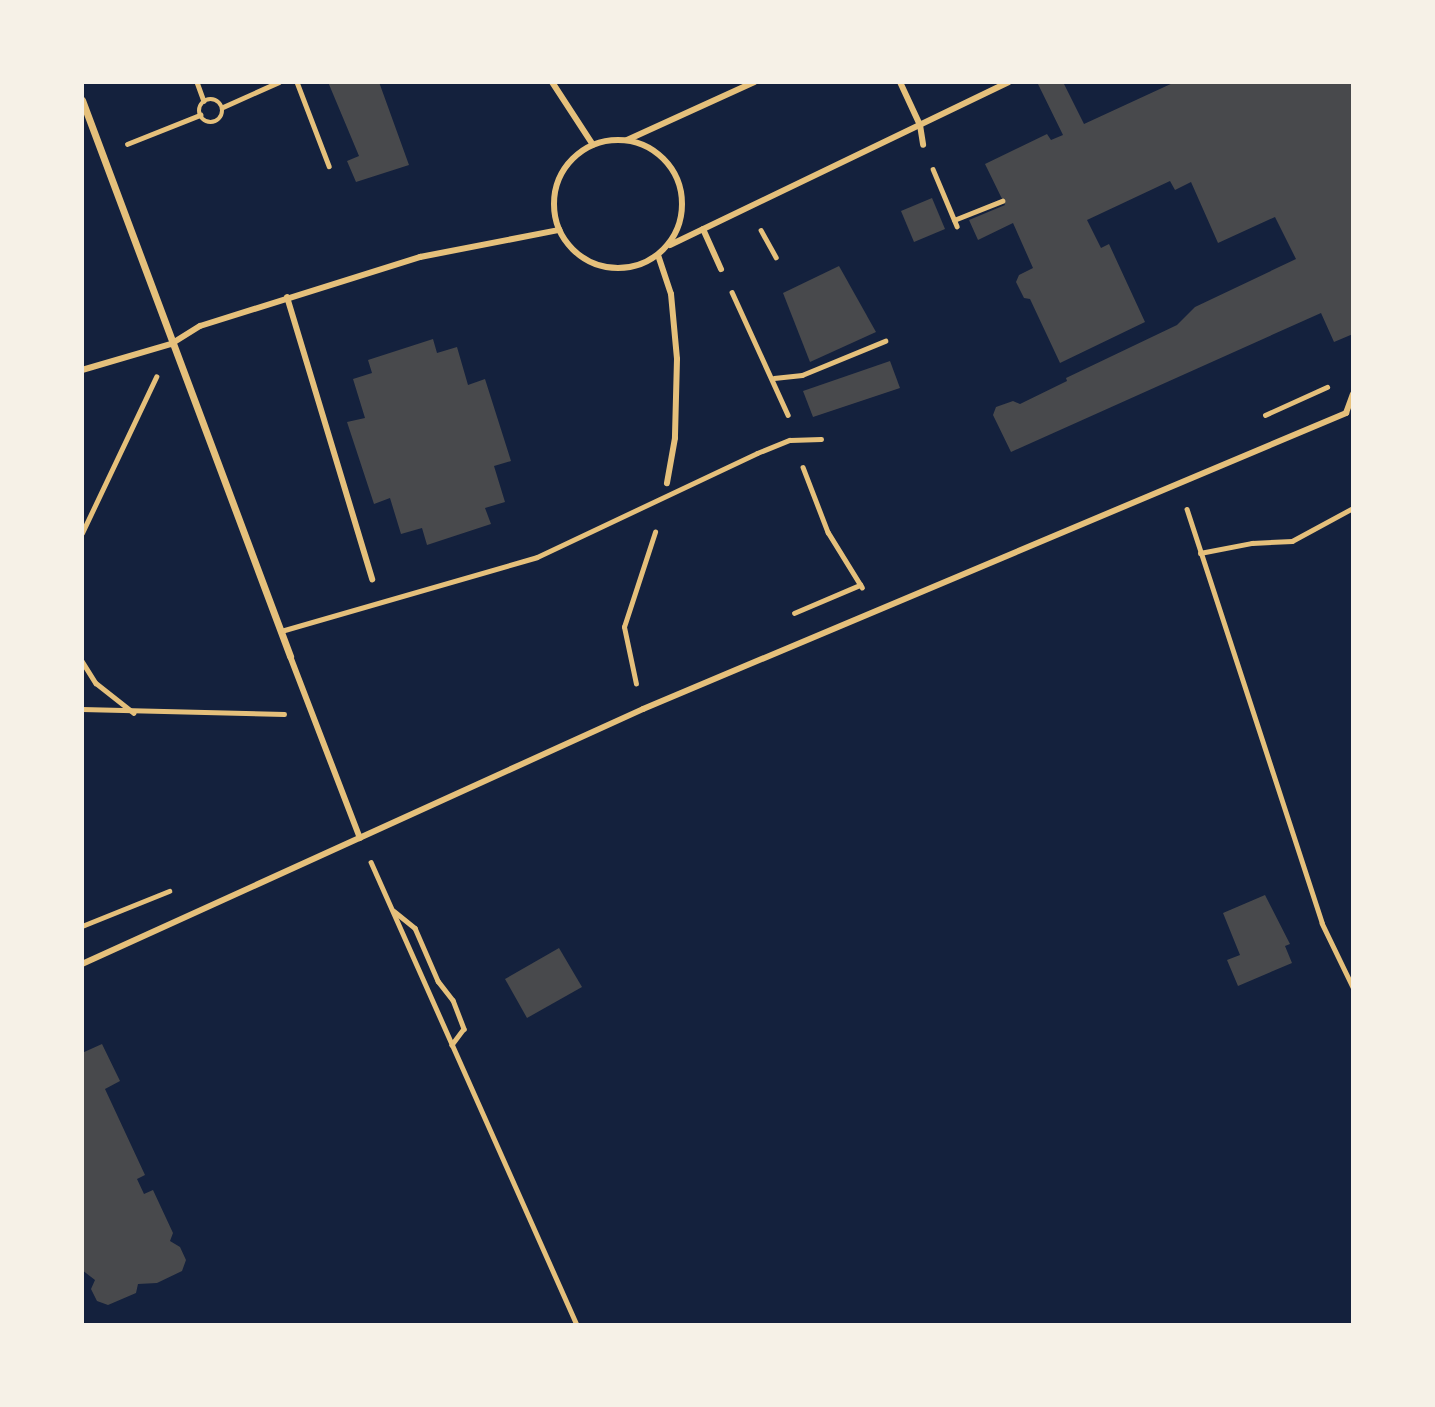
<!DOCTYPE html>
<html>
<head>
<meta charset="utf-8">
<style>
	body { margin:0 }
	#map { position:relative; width:1435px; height:1407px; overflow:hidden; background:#14213d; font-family:"PT Sans Narrow",sans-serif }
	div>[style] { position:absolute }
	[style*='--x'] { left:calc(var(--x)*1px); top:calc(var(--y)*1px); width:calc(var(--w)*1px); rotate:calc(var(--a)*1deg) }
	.building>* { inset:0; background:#48494c }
	.path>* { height:4.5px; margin:-2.25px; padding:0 2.25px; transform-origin:2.25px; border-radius:2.25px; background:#e5c07b }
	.path>.ring { margin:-2.25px; padding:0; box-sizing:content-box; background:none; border:4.5px solid #e5c07b; border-radius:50% }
	.service>* { height:5px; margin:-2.5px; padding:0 2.5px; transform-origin:2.5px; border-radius:2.5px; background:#e5c07b }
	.pedestrian>* { height:6px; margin:-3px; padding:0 3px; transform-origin:3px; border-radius:3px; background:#e5c07b }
	.pedestrian>.ring { margin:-3px; padding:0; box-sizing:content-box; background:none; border:6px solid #e5c07b; border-radius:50% }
	.minor>* { height:7px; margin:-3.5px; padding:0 3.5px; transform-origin:3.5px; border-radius:3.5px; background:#e5c07b }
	span { translate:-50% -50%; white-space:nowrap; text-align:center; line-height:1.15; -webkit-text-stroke:6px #f6f1e7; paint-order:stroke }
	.frame { position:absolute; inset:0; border:84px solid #f6f1e7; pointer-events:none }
</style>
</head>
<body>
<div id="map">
	<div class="building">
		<div style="clip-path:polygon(328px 82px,379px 82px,409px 165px,356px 182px,347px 161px,359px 156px)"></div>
		<div style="clip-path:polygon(1037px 82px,1063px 82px,1084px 124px,1175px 82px,1353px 82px,1353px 334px,1334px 342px,1321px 313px,1011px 452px,993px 415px,996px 407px,1013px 401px,1020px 404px,1067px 381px,1066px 378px,1177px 325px,1195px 307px,1296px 259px,1275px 217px,1218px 243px,1191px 182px,1175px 190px,1170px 181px,1087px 220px,1101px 248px,1109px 244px,1145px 322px,1060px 363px,1030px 299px,1024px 298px,1016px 282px,1019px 275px,1033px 268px,1013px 223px,978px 240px,969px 220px,1005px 205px,985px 164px,1047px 134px,1051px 140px,1063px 135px)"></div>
		<div style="clip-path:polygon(932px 198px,945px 229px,914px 242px,901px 211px)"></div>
		<div style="clip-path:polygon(839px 266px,876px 332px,810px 362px,783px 293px)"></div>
		<div style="clip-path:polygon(433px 339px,437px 353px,457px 347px,468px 385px,485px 379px,511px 461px,494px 466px,505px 502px,485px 508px,491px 524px,427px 545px,422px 528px,401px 534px,390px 498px,374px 504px,347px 422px,365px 418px,353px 379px,372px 373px,368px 360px)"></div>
		<div style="clip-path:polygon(890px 361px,900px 388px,813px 417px,803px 391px)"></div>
		<div style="clip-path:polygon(1265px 895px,1290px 944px,1285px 946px,1292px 963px,1238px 986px,1227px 960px,1240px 955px,1223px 913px)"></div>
		<div style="clip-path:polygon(559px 948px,582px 987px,527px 1018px,505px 979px)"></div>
		<div style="clip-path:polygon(102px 1044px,120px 1081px,105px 1089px,145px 1175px,137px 1179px,144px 1194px,153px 1190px,173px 1233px,170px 1241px,180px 1247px,186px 1260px,182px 1271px,157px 1283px,138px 1284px,136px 1293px,108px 1305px,97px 1301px,91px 1289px,95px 1280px,82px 1270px,82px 1053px)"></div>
	</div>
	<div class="path">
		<div style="--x:197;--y:82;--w:20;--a:70"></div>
		<div style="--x:297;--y:82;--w:90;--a:69.1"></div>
		<div class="ring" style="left:199px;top:99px;width:19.5px;height:19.5px"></div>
		<div style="--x:223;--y:107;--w:61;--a:-24.1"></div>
		<div style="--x:127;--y:144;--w:79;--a:-21.7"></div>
		<div style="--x:933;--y:169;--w:62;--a:67.2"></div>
		<div style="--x:954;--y:220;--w:52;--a:-21.6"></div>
		<div style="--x:761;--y:230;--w:31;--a:61"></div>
		<div style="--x:732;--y:292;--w:135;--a:65.5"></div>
		<div style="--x:774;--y:378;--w:28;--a:-6"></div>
		<div style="--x:802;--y:375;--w:90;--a:-22.3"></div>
		<div style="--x:1265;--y:415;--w:68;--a:-24.3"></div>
		<div style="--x:803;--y:467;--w:70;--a:69"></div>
		<div style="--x:828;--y:532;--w:65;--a:58.3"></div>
		<div style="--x:1187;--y:509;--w:435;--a:71.9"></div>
		<div style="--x:1322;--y:923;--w:71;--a:64.2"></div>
		<div style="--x:82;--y:533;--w:173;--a:-64.6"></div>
		<div style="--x:1200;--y:553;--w:53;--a:-10.9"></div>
		<div style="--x:1252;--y:543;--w:40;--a:-2.9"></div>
		<div style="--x:1292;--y:541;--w:69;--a:-28.4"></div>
		<div style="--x:794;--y:613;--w:72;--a:-23"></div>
		<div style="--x:82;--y:661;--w:26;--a:58"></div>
		<div style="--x:96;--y:683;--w:48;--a:38.3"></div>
		<div style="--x:636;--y:684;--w:58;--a:-101.9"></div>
		<div style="--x:624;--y:627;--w:100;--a:-71.9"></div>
		<div style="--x:82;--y:709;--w:202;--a:1.4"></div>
		<div style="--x:371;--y:862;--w:507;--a:66.01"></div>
		<div style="--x:394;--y:911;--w:27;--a:39"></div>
		<div style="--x:415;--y:928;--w:58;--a:66.5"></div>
		<div style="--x:438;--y:981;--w:24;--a:52"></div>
		<div style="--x:453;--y:1000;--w:31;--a:69"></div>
		<div style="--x:464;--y:1029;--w:20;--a:127"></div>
		<div style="--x:82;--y:926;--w:94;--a:-21.9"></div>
	</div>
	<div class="service">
		<div style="--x:281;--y:631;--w:266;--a:-16.1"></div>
		<div style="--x:537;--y:557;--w:243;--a:-25.3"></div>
		<div style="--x:757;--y:453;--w:35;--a:-22"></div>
		<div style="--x:790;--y:440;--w:31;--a:-2"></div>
	</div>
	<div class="pedestrian">
		<div style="--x:552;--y:82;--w:75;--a:56.9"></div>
		<div style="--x:900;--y:82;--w:47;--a:65.1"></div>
		<div style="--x:920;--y:125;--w:20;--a:81"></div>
		<div class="ring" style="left:554px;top:140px;width:122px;height:122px"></div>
		<div style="--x:627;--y:140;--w:140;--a:-24.5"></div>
		<div style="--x:703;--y:229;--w:44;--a:65.8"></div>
		<div style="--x:670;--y:245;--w:376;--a:-25.7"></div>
		<div style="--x:658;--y:255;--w:41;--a:71.6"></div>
		<div style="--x:671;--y:294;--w:65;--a:84.7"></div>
		<div style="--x:677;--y:359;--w:79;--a:91.5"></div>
		<div style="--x:675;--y:438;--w:46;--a:100.1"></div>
		<div style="--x:287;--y:297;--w:295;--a:73.2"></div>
		<div style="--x:82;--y:370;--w:93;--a:-16.3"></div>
		<div style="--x:171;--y:344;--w:34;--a:-32"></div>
		<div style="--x:200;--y:326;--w:231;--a:-17.4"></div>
		<div style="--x:420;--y:257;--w:142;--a:-11"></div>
		<div style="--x:290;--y:656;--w:195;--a:69"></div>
		<div style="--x:82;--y:964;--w:616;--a:-24.44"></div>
		<div style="--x:643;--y:709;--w:763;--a:-22.83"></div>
		<div style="--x:1346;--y:413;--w:20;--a:-70"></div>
	</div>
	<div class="minor">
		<div style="--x:82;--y:100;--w:594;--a:69.49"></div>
	</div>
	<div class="frame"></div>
</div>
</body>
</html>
